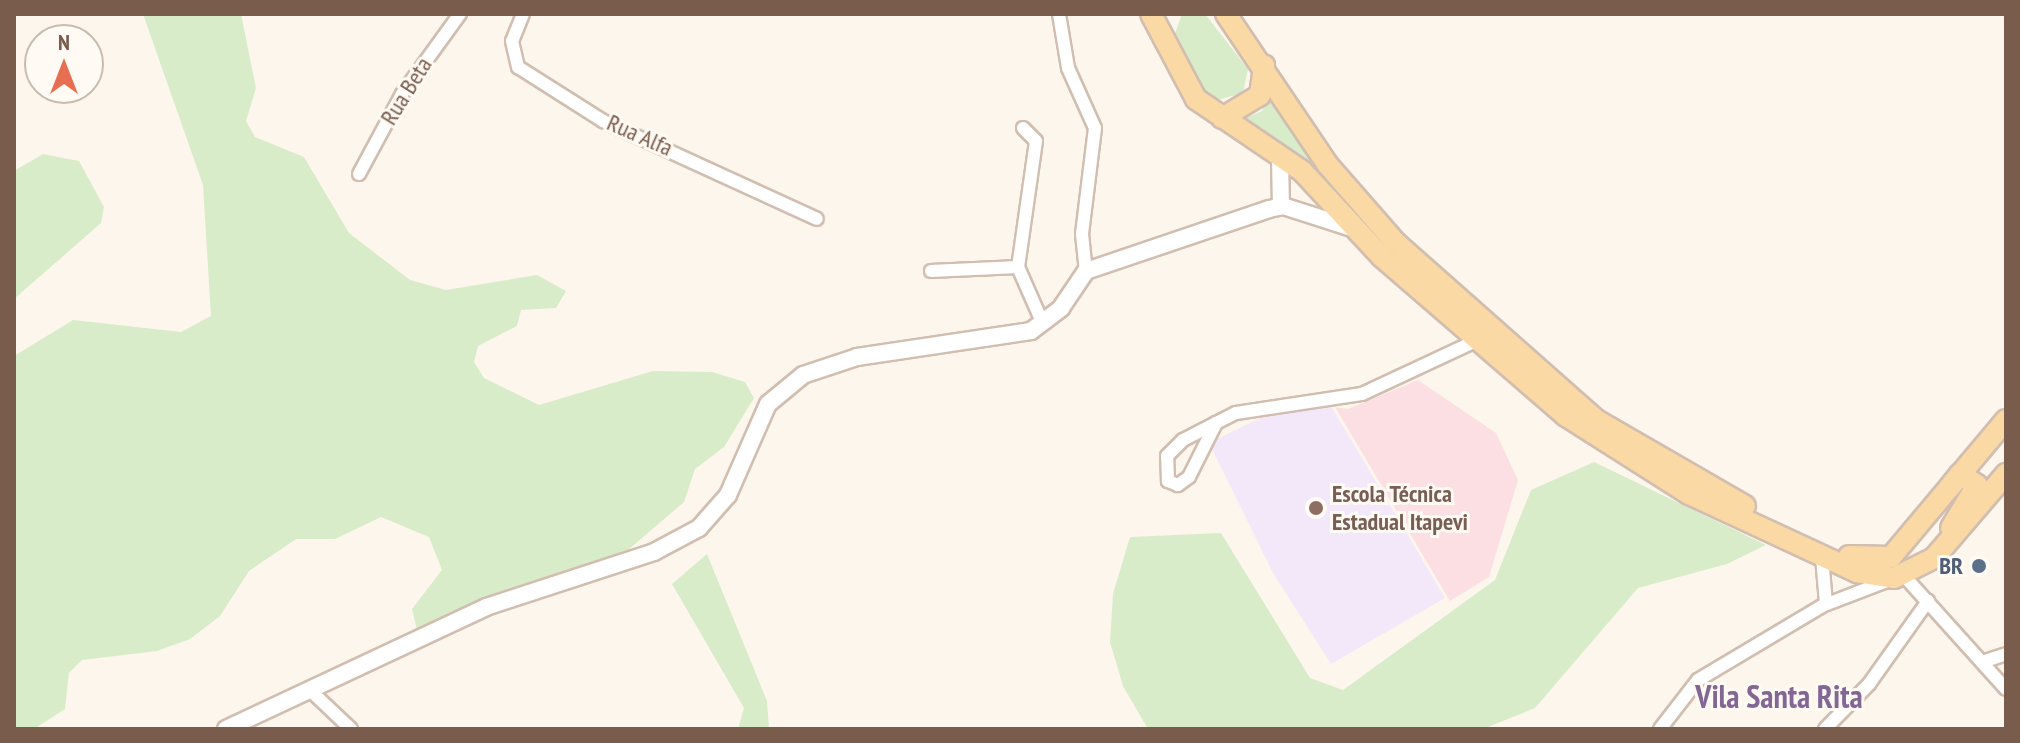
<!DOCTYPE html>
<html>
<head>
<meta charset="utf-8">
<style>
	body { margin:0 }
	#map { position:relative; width:2020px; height:743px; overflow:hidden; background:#fdf6ec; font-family:"PT Sans Narrow",sans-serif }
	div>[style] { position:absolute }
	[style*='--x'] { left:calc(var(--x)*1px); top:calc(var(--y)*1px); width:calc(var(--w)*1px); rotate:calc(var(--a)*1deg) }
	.education>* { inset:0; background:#f3e8fa }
	.medical>* { inset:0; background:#fbdfe3 }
	.green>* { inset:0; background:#d8ecc9 }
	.roads { filter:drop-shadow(2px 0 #d1beb0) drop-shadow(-2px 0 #d1beb0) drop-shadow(0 2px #d1beb0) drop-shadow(0 -2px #d1beb0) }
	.minor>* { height:12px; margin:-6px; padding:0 6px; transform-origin:6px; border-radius:6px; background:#fff }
	.tertiary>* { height:16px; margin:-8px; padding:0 8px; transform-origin:8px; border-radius:8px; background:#fff }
	.primary>* { height:20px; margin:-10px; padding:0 10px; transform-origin:10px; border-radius:10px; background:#fbd9a5 }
	.dots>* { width:22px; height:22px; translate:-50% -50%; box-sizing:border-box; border:4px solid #fffaf3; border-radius:50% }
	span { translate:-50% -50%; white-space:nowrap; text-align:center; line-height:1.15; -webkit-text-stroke:6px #fffaf3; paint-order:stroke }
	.street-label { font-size:24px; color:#7a5c4d }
	.education-label { font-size:24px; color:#785e54; font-weight:700 }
	.left { translate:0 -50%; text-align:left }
	.service-label { font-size:24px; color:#4e5e75; font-weight:700 }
	.right { translate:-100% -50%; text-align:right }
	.district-label { font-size:32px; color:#846695; font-weight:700 }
	.frame { position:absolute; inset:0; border:16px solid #7a5c4d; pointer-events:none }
	.north { position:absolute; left:24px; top:24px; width:80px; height:80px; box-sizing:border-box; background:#fffaf3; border:2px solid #cabbb1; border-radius:50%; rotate:0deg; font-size:22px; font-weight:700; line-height:32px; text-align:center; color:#7a5c4d }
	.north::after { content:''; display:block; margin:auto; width:28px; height:36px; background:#e76f51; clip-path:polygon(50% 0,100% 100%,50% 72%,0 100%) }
</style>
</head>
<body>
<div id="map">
	<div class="education">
		<div style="clip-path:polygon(1331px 406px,1445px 598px,1331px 664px,1273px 573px,1209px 443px,1260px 418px)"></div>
	</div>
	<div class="medical">
		<div style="clip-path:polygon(1418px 380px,1496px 433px,1518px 480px,1489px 577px,1450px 601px,1335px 407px,1348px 409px)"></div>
	</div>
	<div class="green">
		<div style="clip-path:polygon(143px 14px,241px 14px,256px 88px,246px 121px,255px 137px,304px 157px,349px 233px,410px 280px,446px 290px,537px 275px,566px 291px,556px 308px,521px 310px,517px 326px,478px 346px,474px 362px,484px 378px,539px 405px,653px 371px,712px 372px,745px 382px,754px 398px,724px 447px,695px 469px,684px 502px,628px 550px,418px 634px,412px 609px,442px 570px,429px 537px,381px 517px,335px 539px,296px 539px,249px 571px,220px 616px,190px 639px,157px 651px,82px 660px,69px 673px,65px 709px,34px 729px,14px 729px,14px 356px,73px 320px,181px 332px,211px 316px,203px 185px)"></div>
		<div style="clip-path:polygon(1182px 14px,1205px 14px,1248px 69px,1243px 93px,1218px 100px,1198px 88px,1173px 39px)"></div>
		<div style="clip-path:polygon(1269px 92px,1314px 165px,1241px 120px,1262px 111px)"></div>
		<div style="clip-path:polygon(43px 154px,79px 161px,104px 207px,101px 223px,14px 299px,14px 171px)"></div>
		<div style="clip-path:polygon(1594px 462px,1766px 545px,1727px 564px,1638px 588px,1535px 708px,1483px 729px,1148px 729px,1123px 686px,1110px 642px,1113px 594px,1130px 537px,1221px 533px,1310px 678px,1343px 690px,1495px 580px,1531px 490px)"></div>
		<div style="clip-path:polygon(707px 554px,767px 701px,769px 729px,738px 729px,744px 708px,672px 584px)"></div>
	</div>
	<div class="roads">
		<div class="minor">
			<div style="--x:523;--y:14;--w:29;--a:112"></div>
			<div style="--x:512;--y:41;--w:27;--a:77"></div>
			<div style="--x:518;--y:67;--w:101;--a:32.4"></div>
			<div style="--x:603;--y:121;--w:235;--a:24.6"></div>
			<div style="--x:1059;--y:14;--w:55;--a:80.5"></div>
			<div style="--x:1068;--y:68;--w:66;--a:65.8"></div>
			<div style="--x:1095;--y:128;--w:107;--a:97"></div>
			<div style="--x:1082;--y:234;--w:37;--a:84"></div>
			<div style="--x:1023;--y:128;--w:18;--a:45"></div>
			<div style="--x:1036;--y:141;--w:127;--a:98.1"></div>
			<div style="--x:1018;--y:267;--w:62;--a:66.3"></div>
			<div style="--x:359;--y:174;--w:91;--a:-61.7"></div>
			<div style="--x:402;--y:94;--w:99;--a:-54.1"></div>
			<div style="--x:931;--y:271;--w:87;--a:-2.6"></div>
			<div style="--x:1216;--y:423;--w:60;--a:116.6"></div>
			<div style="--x:1189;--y:477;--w:14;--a:144"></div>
			<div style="--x:1178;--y:485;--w:11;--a:-158"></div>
			<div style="--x:1168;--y:481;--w:25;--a:-92"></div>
			<div style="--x:1167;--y:456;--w:23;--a:-45"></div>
			<div style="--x:1183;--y:440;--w:37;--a:-27"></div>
			<div style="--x:1216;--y:423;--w:22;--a:-27"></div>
			<div style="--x:1236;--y:413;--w:127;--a:-8.6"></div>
			<div style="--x:1362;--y:394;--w:130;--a:-25"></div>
			<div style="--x:1822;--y:557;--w:47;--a:85.1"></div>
			<div style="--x:1906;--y:578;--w:149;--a:48"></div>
			<div style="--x:1982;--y:662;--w:25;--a:-18"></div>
			<div style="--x:312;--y:692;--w:54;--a:43.5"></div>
			<div style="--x:1660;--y:729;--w:62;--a:-52.2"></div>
			<div style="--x:1698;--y:680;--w:144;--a:-30.8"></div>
			<div style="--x:1822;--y:606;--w:70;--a:-21"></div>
			<div style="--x:1825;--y:729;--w:63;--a:-45.6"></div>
			<div style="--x:1869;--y:684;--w:102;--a:-54.6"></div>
		</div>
		<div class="tertiary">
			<div style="--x:1280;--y:156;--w:50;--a:88.9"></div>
			<div style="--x:226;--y:729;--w:287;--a:-25.1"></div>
			<div style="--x:486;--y:607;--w:177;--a:-18.1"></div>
			<div style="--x:654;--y:552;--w:51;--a:-28.1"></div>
			<div style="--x:699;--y:528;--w:44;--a:-48.7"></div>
			<div style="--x:728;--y:495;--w:99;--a:-66.3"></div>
			<div style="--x:768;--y:404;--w:45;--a:-39.6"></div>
			<div style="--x:803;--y:375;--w:57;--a:-18.4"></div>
			<div style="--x:857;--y:357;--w:176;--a:-8.5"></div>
			<div style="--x:1031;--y:331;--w:38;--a:-37"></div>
			<div style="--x:1061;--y:308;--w:45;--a:-56"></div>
			<div style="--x:1086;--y:271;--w:193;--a:-18.7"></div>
			<div style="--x:1269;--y:209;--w:14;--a:-12"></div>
			<div style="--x:1283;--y:206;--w:76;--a:17.7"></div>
		</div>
		<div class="primary">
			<div style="--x:1151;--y:14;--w:96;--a:62.1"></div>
			<div style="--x:1196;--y:99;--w:128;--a:34.2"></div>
			<div style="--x:1302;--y:171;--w:117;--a:47.1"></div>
			<div style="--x:1382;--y:257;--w:243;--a:40.8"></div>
			<div style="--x:1566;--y:416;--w:146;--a:32.4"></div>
			<div style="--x:1689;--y:494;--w:185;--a:24.9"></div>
			<div style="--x:1857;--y:572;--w:37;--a:9"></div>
			<div style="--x:1894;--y:578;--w:45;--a:-26.6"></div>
			<div style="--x:1934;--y:558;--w:111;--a:-49.4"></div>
			<div style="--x:1226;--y:14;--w:181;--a:56"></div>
			<div style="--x:1327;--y:164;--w:103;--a:48.9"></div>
			<div style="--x:1395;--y:242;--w:268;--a:41.5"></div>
			<div style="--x:1596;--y:420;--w:172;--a:30"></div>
			<div style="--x:1222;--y:118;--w:44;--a:-31.2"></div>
			<div style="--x:1260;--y:95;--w:30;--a:-82"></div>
			<div style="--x:1950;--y:487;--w:16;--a:-52"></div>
			<div style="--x:1960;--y:474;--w:20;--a:33"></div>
			<div style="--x:1977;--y:485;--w:50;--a:121.2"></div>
			<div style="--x:1849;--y:556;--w:42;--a:1.4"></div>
			<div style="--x:1891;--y:557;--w:179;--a:-50"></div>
		</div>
	</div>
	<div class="dots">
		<div style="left:1316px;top:508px;background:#8d6e63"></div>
		<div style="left:1979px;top:566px;background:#5c6f8a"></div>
	</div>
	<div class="street-label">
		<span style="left:406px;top:91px;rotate:-58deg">Rua Beta</span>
		<span style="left:640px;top:135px;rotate:24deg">Rua Alfa</span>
	</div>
	<div class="education-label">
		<span class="left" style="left:1332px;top:508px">Escola Técnica<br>Estadual Itapevi</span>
	</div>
	<div class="service-label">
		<span class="right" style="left:1963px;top:566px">BR</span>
	</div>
	<div class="district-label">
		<span style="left:1779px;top:696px">Vila Santa Rita</span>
	</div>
	<div class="frame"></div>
	<div class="north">N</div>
</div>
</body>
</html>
